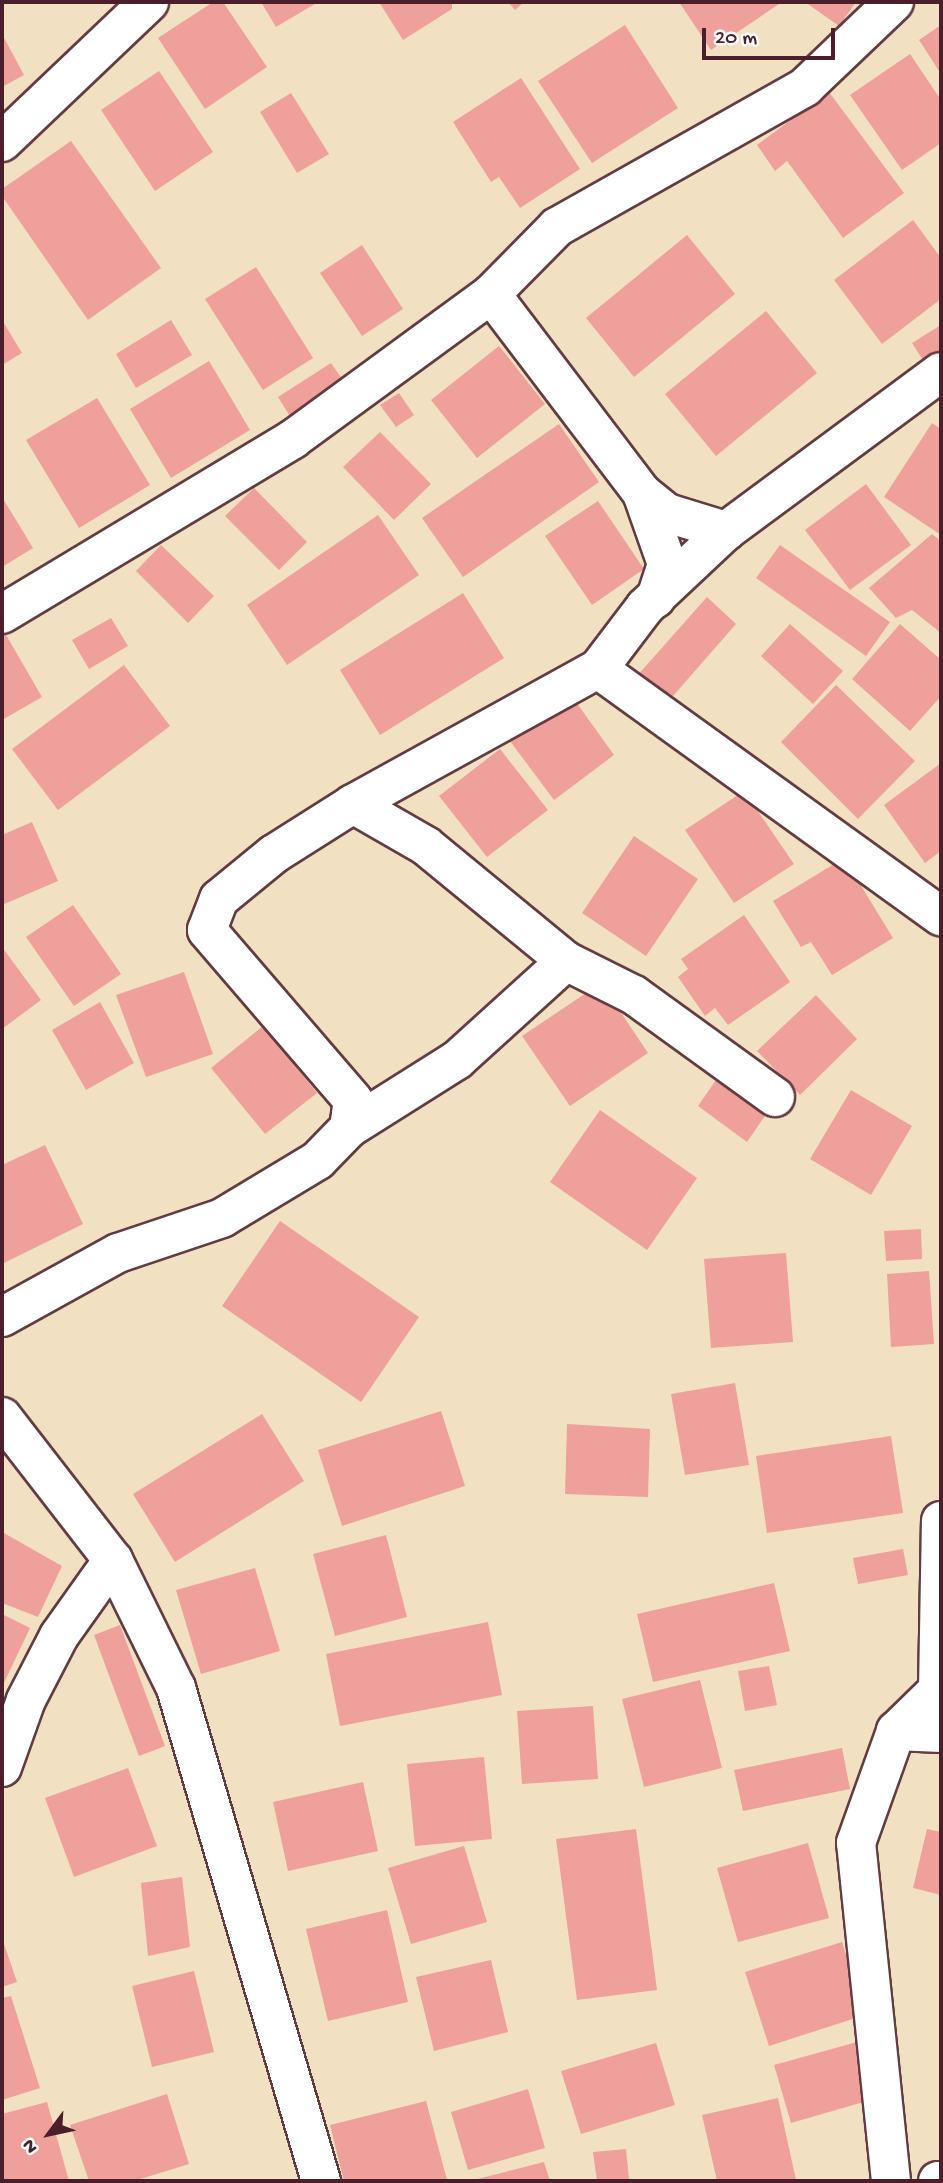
<!DOCTYPE html>
<html>
<head>
<meta charset="utf-8">
<style>
	body { margin:0 }
	#map { position:relative; width:943px; height:2183px; overflow:hidden; background:#f1e0c2; font-family:"Gochi Hand",sans-serif }
	div>[style] { position:absolute }
	[style*='--x'] { left:calc(var(--x)*1px); top:calc(var(--y)*1px); width:calc(var(--w)*1px); rotate:calc(var(--a)*1deg) }
	.building>* { inset:0; background:#f0a09b }
	.roads { filter:drop-shadow(2px 0 #633c42) drop-shadow(-2px 0 #633c42) drop-shadow(0 2px #633c42) drop-shadow(0 -2px #633c42) }
	.minor>* { height:38px; margin:-19px; padding:0 19px; transform-origin:19px; border-radius:19px; background:#fff }
	span { translate:-50% -50%; white-space:nowrap; text-align:center; line-height:1.15; -webkit-text-stroke:6px #fdfcf7; paint-order:stroke }
	.frame { position:absolute; inset:0; border:4px solid #4a1f2b; pointer-events:none }
	.north { position:absolute; left:14px; top:2099px; width:70px; height:70px; -webkit-text-stroke:5px #fdfcf7; paint-order:stroke; rotate:237deg; font-size:19px; font-weight:700; line-height:28px; text-align:center; color:#4a1f2b }
	.north::after { content:''; display:block; margin:auto; width:24px; height:32px; background:#4a1f2b; clip-path:polygon(50% 0,100% 100%,50% 72%,0 100%) }
	.scale { position:absolute; left:702px; top:28px; width:133px; height:32px; box-sizing:border-box; border:4px solid #4a1f2b; border-top:0; padding-left:9px; font-size:21px; line-height:24px; white-space:nowrap; color:#4a1f2b; -webkit-text-stroke:5px #fdfcf7; paint-order:stroke }
</style>
</head>
<body>
<div id="map">
	<div class="building">
		<div style="clip-path:polygon(213px 2px,223px 2px,267px 67px,205px 109px,158px 38px)"></div>
		<div style="clip-path:polygon(261px 2px,318px 2px,276px 27px)"></div>
		<div style="clip-path:polygon(379px 2px,452px 2px,452px 9px,403px 40px)"></div>
		<div style="clip-path:polygon(508px 2px,524px 2px,515px 10px)"></div>
		<div style="clip-path:polygon(679px 2px,777px 2px,779px 4px,711px 50px)"></div>
		<div style="clip-path:polygon(805px 2px,856px 2px,839px 26px)"></div>
		<div style="clip-path:polygon(625px 25px,678px 108px,592px 163px,538px 81px)"></div>
		<div style="clip-path:polygon(941px 25px,941px 74px,919px 40px)"></div>
		<div style="clip-path:polygon(2px 34px,24px 75px,2px 87px)"></div>
		<div style="clip-path:polygon(910px 54px,941px 100px,941px 143px,902px 170px,850px 95px)"></div>
		<div style="clip-path:polygon(159px 71px,213px 152px,155px 191px,101px 110px)"></div>
		<div style="clip-path:polygon(521px 78px,580px 169px,520px 208px,499px 177px,491px 182px,453px 122px)"></div>
		<div style="clip-path:polygon(829px 92px,904px 193px,843px 238px,787px 161px,775px 171px,757px 145px)"></div>
		<div style="clip-path:polygon(291px 93px,329px 154px,297px 173px,260px 112px)"></div>
		<div style="clip-path:polygon(71px 141px,161px 268px,88px 320px,2px 196px,2px 189px)"></div>
		<div style="clip-path:polygon(913px 220px,941px 258px,941px 299px,882px 344px,834px 280px)"></div>
		<div style="clip-path:polygon(687px 235px,735px 294px,634px 377px,586px 318px)"></div>
		<div style="clip-path:polygon(362px 245px,403px 309px,362px 336px,320px 273px)"></div>
		<div style="clip-path:polygon(256px 267px,313px 358px,263px 390px,205px 299px)"></div>
		<div style="clip-path:polygon(766px 311px,817px 373px,716px 456px,665px 394px)"></div>
		<div style="clip-path:polygon(2px 320px,22px 353px,2px 365px)"></div>
		<div style="clip-path:polygon(171px 320px,192px 355px,136px 388px,116px 354px)"></div>
		<div style="clip-path:polygon(941px 325px,941px 355px,926px 365px,912px 343px)"></div>
		<div style="clip-path:polygon(499px 346px,545px 404px,477px 458px,431px 400px)"></div>
		<div style="clip-path:polygon(209px 361px,250px 430px,171px 478px,130px 409px)"></div>
		<div style="clip-path:polygon(331px 363px,344px 382px,291px 418px,278px 397px)"></div>
		<div style="clip-path:polygon(399px 393px,414px 415px,396px 427px,380px 405px)"></div>
		<div style="clip-path:polygon(97px 398px,150px 485px,79px 528px,26px 440px)"></div>
		<div style="clip-path:polygon(932px 423px,941px 429px,941px 535px,884px 497px)"></div>
		<div style="clip-path:polygon(559px 424px,599px 482px,463px 577px,422px 518px)"></div>
		<div style="clip-path:polygon(380px 432px,431px 484px,394px 520px,343px 467px)"></div>
		<div style="clip-path:polygon(866px 484px,911px 545px,850px 590px,805px 530px)"></div>
		<div style="clip-path:polygon(254px 488px,307px 542px,279px 570px,225px 516px)"></div>
		<div style="clip-path:polygon(2px 497px,33px 548px,2px 567px)"></div>
		<div style="clip-path:polygon(598px 501px,644px 569px,592px 605px,545px 536px)"></div>
		<div style="clip-path:polygon(378px 515px,419px 575px,287px 665px,247px 605px)"></div>
		<div style="clip-path:polygon(932px 534px,941px 541px,941px 633px,912px 610px,896px 618px,869px 588px)"></div>
		<div style="clip-path:polygon(161px 545px,214px 596px,188px 623px,136px 571px)"></div>
		<div style="clip-path:polygon(780px 545px,890px 622px,866px 656px,756px 578px)"></div>
		<div style="clip-path:polygon(463px 593px,504px 658px,380px 735px,340px 670px)"></div>
		<div style="clip-path:polygon(707px 597px,736px 624px,666px 704px,636px 677px)"></div>
		<div style="clip-path:polygon(111px 618px,128px 646px,89px 669px,72px 640px)"></div>
		<div style="clip-path:polygon(790px 624px,843px 671px,813px 704px,761px 656px)"></div>
		<div style="clip-path:polygon(900px 624px,941px 660px,941px 696px,910px 731px,852px 679px)"></div>
		<div style="clip-path:polygon(2px 628px,42px 697px,2px 720px)"></div>
		<div style="clip-path:polygon(124px 665px,170px 726px,58px 810px,12px 749px)"></div>
		<div style="clip-path:polygon(836px 685px,915px 761px,858px 819px,781px 742px)"></div>
		<div style="clip-path:polygon(571px 695px,614px 755px,554px 800px,510px 741px)"></div>
		<div style="clip-path:polygon(500px 749px,548px 810px,487px 857px,439px 796px)"></div>
		<div style="clip-path:polygon(941px 763px,941px 851px,925px 863px,884px 805px)"></div>
		<div style="clip-path:polygon(744px 791px,794px 864px,734px 903px,685px 830px)"></div>
		<div style="clip-path:polygon(32px 822px,58px 881px,2px 905px,2px 835px)"></div>
		<div style="clip-path:polygon(634px 836px,698px 879px,646px 956px,582px 913px)"></div>
		<div style="clip-path:polygon(844px 858px,893px 938px,832px 975px,811px 942px,801px 947px,773px 901px)"></div>
		<div style="clip-path:polygon(73px 905px,121px 974px,74px 1006px,26px 937px)"></div>
		<div style="clip-path:polygon(744px 915px,790px 982px,728px 1025px,715px 1008px,705px 1016px,678px 977px,688px 969px,681px 959px)"></div>
		<div style="clip-path:polygon(2px 947px,41px 1000px,2px 1029px)"></div>
		<div style="clip-path:polygon(184px 972px,213px 1054px,146px 1077px,116px 995px)"></div>
		<div style="clip-path:polygon(601px 983px,648px 1053px,570px 1106px,522px 1036px)"></div>
		<div style="clip-path:polygon(816px 995px,857px 1039px,800px 1095px,757px 1051px)"></div>
		<div style="clip-path:polygon(100px 1002px,134px 1063px,86px 1090px,52px 1030px)"></div>
		<div style="clip-path:polygon(263px 1026px,317px 1093px,265px 1134px,211px 1068px)"></div>
		<div style="clip-path:polygon(718px 1077px,767px 1113px,747px 1142px,698px 1106px)"></div>
		<div style="clip-path:polygon(851px 1090px,912px 1126px,871px 1195px,810px 1159px)"></div>
		<div style="clip-path:polygon(600px 1110px,697px 1178px,647px 1250px,550px 1182px)"></div>
		<div style="clip-path:polygon(45px 1145px,83px 1224px,2px 1264px,2px 1165px)"></div>
		<div style="clip-path:polygon(280px 1221px,419px 1317px,361px 1402px,222px 1306px)"></div>
		<div style="clip-path:polygon(921px 1229px,922px 1259px,886px 1261px,884px 1231px)"></div>
		<div style="clip-path:polygon(786px 1253px,793px 1342px,711px 1348px,704px 1259px)"></div>
		<div style="clip-path:polygon(929px 1271px,934px 1344px,891px 1347px,887px 1274px)"></div>
		<div style="clip-path:polygon(735px 1383px,749px 1465px,685px 1475px,671px 1394px)"></div>
		<div style="clip-path:polygon(441px 1411px,465px 1486px,342px 1526px,318px 1450px)"></div>
		<div style="clip-path:polygon(262px 1414px,304px 1481px,175px 1562px,133px 1494px)"></div>
		<div style="clip-path:polygon(567px 1424px,650px 1429px,648px 1497px,565px 1494px)"></div>
		<div style="clip-path:polygon(891px 1436px,903px 1513px,767px 1533px,756px 1456px)"></div>
		<div style="clip-path:polygon(2px 1532px,62px 1566px,38px 1617px,2px 1603px)"></div>
		<div style="clip-path:polygon(386px 1535px,407px 1617px,335px 1636px,313px 1554px)"></div>
		<div style="clip-path:polygon(903px 1549px,908px 1575px,858px 1584px,853px 1558px)"></div>
		<div style="clip-path:polygon(255px 1568px,280px 1651px,201px 1674px,176px 1590px)"></div>
		<div style="clip-path:polygon(774px 1583px,790px 1651px,653px 1682px,637px 1614px)"></div>
		<div style="clip-path:polygon(2px 1614px,30px 1628px,2px 1687px)"></div>
		<div style="clip-path:polygon(488px 1622px,502px 1695px,340px 1726px,326px 1654px)"></div>
		<div style="clip-path:polygon(120px 1625px,165px 1746px,139px 1756px,94px 1635px)"></div>
		<div style="clip-path:polygon(769px 1666px,777px 1705px,745px 1711px,738px 1671px)"></div>
		<div style="clip-path:polygon(700px 1680px,722px 1768px,644px 1787px,622px 1699px)"></div>
		<div style="clip-path:polygon(593px 1706px,598px 1779px,522px 1784px,517px 1711px)"></div>
		<div style="clip-path:polygon(842px 1748px,850px 1789px,743px 1811px,734px 1770px)"></div>
		<div style="clip-path:polygon(484px 1757px,492px 1839px,415px 1846px,407px 1764px)"></div>
		<div style="clip-path:polygon(128px 1768px,157px 1846px,74px 1877px,45px 1798px)"></div>
		<div style="clip-path:polygon(363px 1782px,378px 1851px,288px 1871px,273px 1802px)"></div>
		<div style="clip-path:polygon(636px 1829px,657px 1990px,577px 2000px,556px 1839px)"></div>
		<div style="clip-path:polygon(927px 1829px,941px 1832px,941px 1895px,913px 1888px)"></div>
		<div style="clip-path:polygon(808px 1843px,829px 1918px,738px 1942px,717px 1868px)"></div>
		<div style="clip-path:polygon(464px 1846px,487px 1922px,411px 1944px,388px 1868px)"></div>
		<div style="clip-path:polygon(182px 1877px,190px 1947px,148px 1956px,141px 1883px)"></div>
		<div style="clip-path:polygon(387px 1910px,408px 2002px,328px 2021px,306px 1929px)"></div>
		<div style="clip-path:polygon(2px 1938px,17px 1982px,2px 1987px)"></div>
		<div style="clip-path:polygon(842px 1942px,865px 2015px,769px 2046px,745px 1972px)"></div>
		<div style="clip-path:polygon(491px 1960px,508px 2032px,434px 2051px,416px 1977px)"></div>
		<div style="clip-path:polygon(194px 1971px,214px 2052px,152px 2067px,132px 1986px)"></div>
		<div style="clip-path:polygon(11px 1996px,40px 2088px,2px 2100px,2px 1998px)"></div>
		<div style="clip-path:polygon(857px 2042px,874px 2099px,791px 2123px,774px 2065px)"></div>
		<div style="clip-path:polygon(656px 2043px,675px 2105px,581px 2134px,561px 2071px)"></div>
		<div style="clip-path:polygon(528px 2089px,545px 2148px,468px 2170px,451px 2112px)"></div>
		<div style="clip-path:polygon(167px 2094px,189px 2164px,134px 2181px,89px 2181px,70px 2125px)"></div>
		<div style="clip-path:polygon(778px 2098px,796px 2180px,717px 2181px,702px 2115px)"></div>
		<div style="clip-path:polygon(426px 2101px,447px 2180px,344px 2181px,330px 2125px)"></div>
		<div style="clip-path:polygon(47px 2102px,69px 2181px,2px 2181px,2px 2114px)"></div>
		<div style="clip-path:polygon(626px 2149px,629px 2179px,597px 2181px,593px 2152px)"></div>
		<div style="clip-path:polygon(544px 2162px,550px 2181px,474px 2181px,474px 2180px)"></div>
	</div>
	<div class="roads">
		<div class="minor">
			<div style="--x:2;--y:142;--w:203;--a:-43.6"></div>
			<div style="--x:491;--y:294;--w:250;--a:52.8"></div>
			<div style="--x:642;--y:493;--w:32;--a:39"></div>
			<div style="--x:667;--y:513;--w:62;--a:17"></div>
			<div style="--x:642;--y:493;--w:75;--a:70.6"></div>
			<div style="--x:667;--y:564;--w:36;--a:108"></div>
			<div style="--x:2;--y:614;--w:340;--a:-31"></div>
			<div style="--x:293;--y:439;--w:245;--a:-36.2"></div>
			<div style="--x:491;--y:294;--w:94;--a:-45.4"></div>
			<div style="--x:557;--y:227;--w:285;--a:-29.4"></div>
			<div style="--x:805;--y:87;--w:123;--a:-43.7"></div>
			<div style="--x:598;--y:669;--w:423;--a:35.8"></div>
			<div style="--x:353;--y:804;--w:84;--a:29.9"></div>
			<div style="--x:426;--y:846;--w:181;--a:39.4"></div>
			<div style="--x:566;--y:961;--w:76;--a:26.6"></div>
			<div style="--x:634;--y:995;--w:174;--a:35.9"></div>
			<div style="--x:349;--y:1128;--w:28;--a:-82"></div>
			<div style="--x:353;--y:1100;--w:224;--a:-130.7"></div>
			<div style="--x:207;--y:930;--w:33;--a:-69"></div>
			<div style="--x:219;--y:899;--w:71;--a:-39.3"></div>
			<div style="--x:274;--y:854;--w:93;--a:-32.3"></div>
			<div style="--x:353;--y:804;--w:280;--a:-28.9"></div>
			<div style="--x:598;--y:669;--w:78;--a:-52.8"></div>
			<div style="--x:645;--y:607;--w:111;--a:-43.2"></div>
			<div style="--x:726;--y:531;--w:267;--a:-36.5"></div>
			<div style="--x:2;--y:1317;--w:132;--a:-28.9"></div>
			<div style="--x:118;--y:1253;--w:110;--a:-18.6"></div>
			<div style="--x:222;--y:1218;--w:112;--a:-31.1"></div>
			<div style="--x:318;--y:1160;--w:45;--a:-45.9"></div>
			<div style="--x:349;--y:1128;--w:128;--a:-32.2"></div>
			<div style="--x:457;--y:1060;--w:147;--a:-42.2"></div>
			<div style="--x:2;--y:1417;--w:181;--a:52.2"></div>
			<div style="--x:113;--y:1560;--w:143;--a:63.8"></div>
			<div style="--x:176;--y:1688;--w:514;--a:73.61"></div>
			<div style="--x:896;--y:1731;--w:45;--a:2.5"></div>
			<div style="--x:2;--y:1767;--w:71;--a:-70.3"></div>
			<div style="--x:26;--y:1700;--w:72;--a:-62.7"></div>
			<div style="--x:59;--y:1636;--w:93;--a:-54.6"></div>
			<div style="--x:891;--y:2181;--w:340;--a:-95.9"></div>
			<div style="--x:856;--y:1843;--w:119;--a:-70.3"></div>
			<div style="--x:896;--y:1731;--w:59;--a:-44.3"></div>
			<div style="--x:938;--y:1690;--w:169;--a:-89"></div>
			<div style="--x:938;--y:2181;--w:3;--a:0"></div>
		</div>
	</div>
	<div class="frame"></div>
	<div class="north">N</div>
	<div class="scale">20 m</div>
</div>
</body>
</html>
